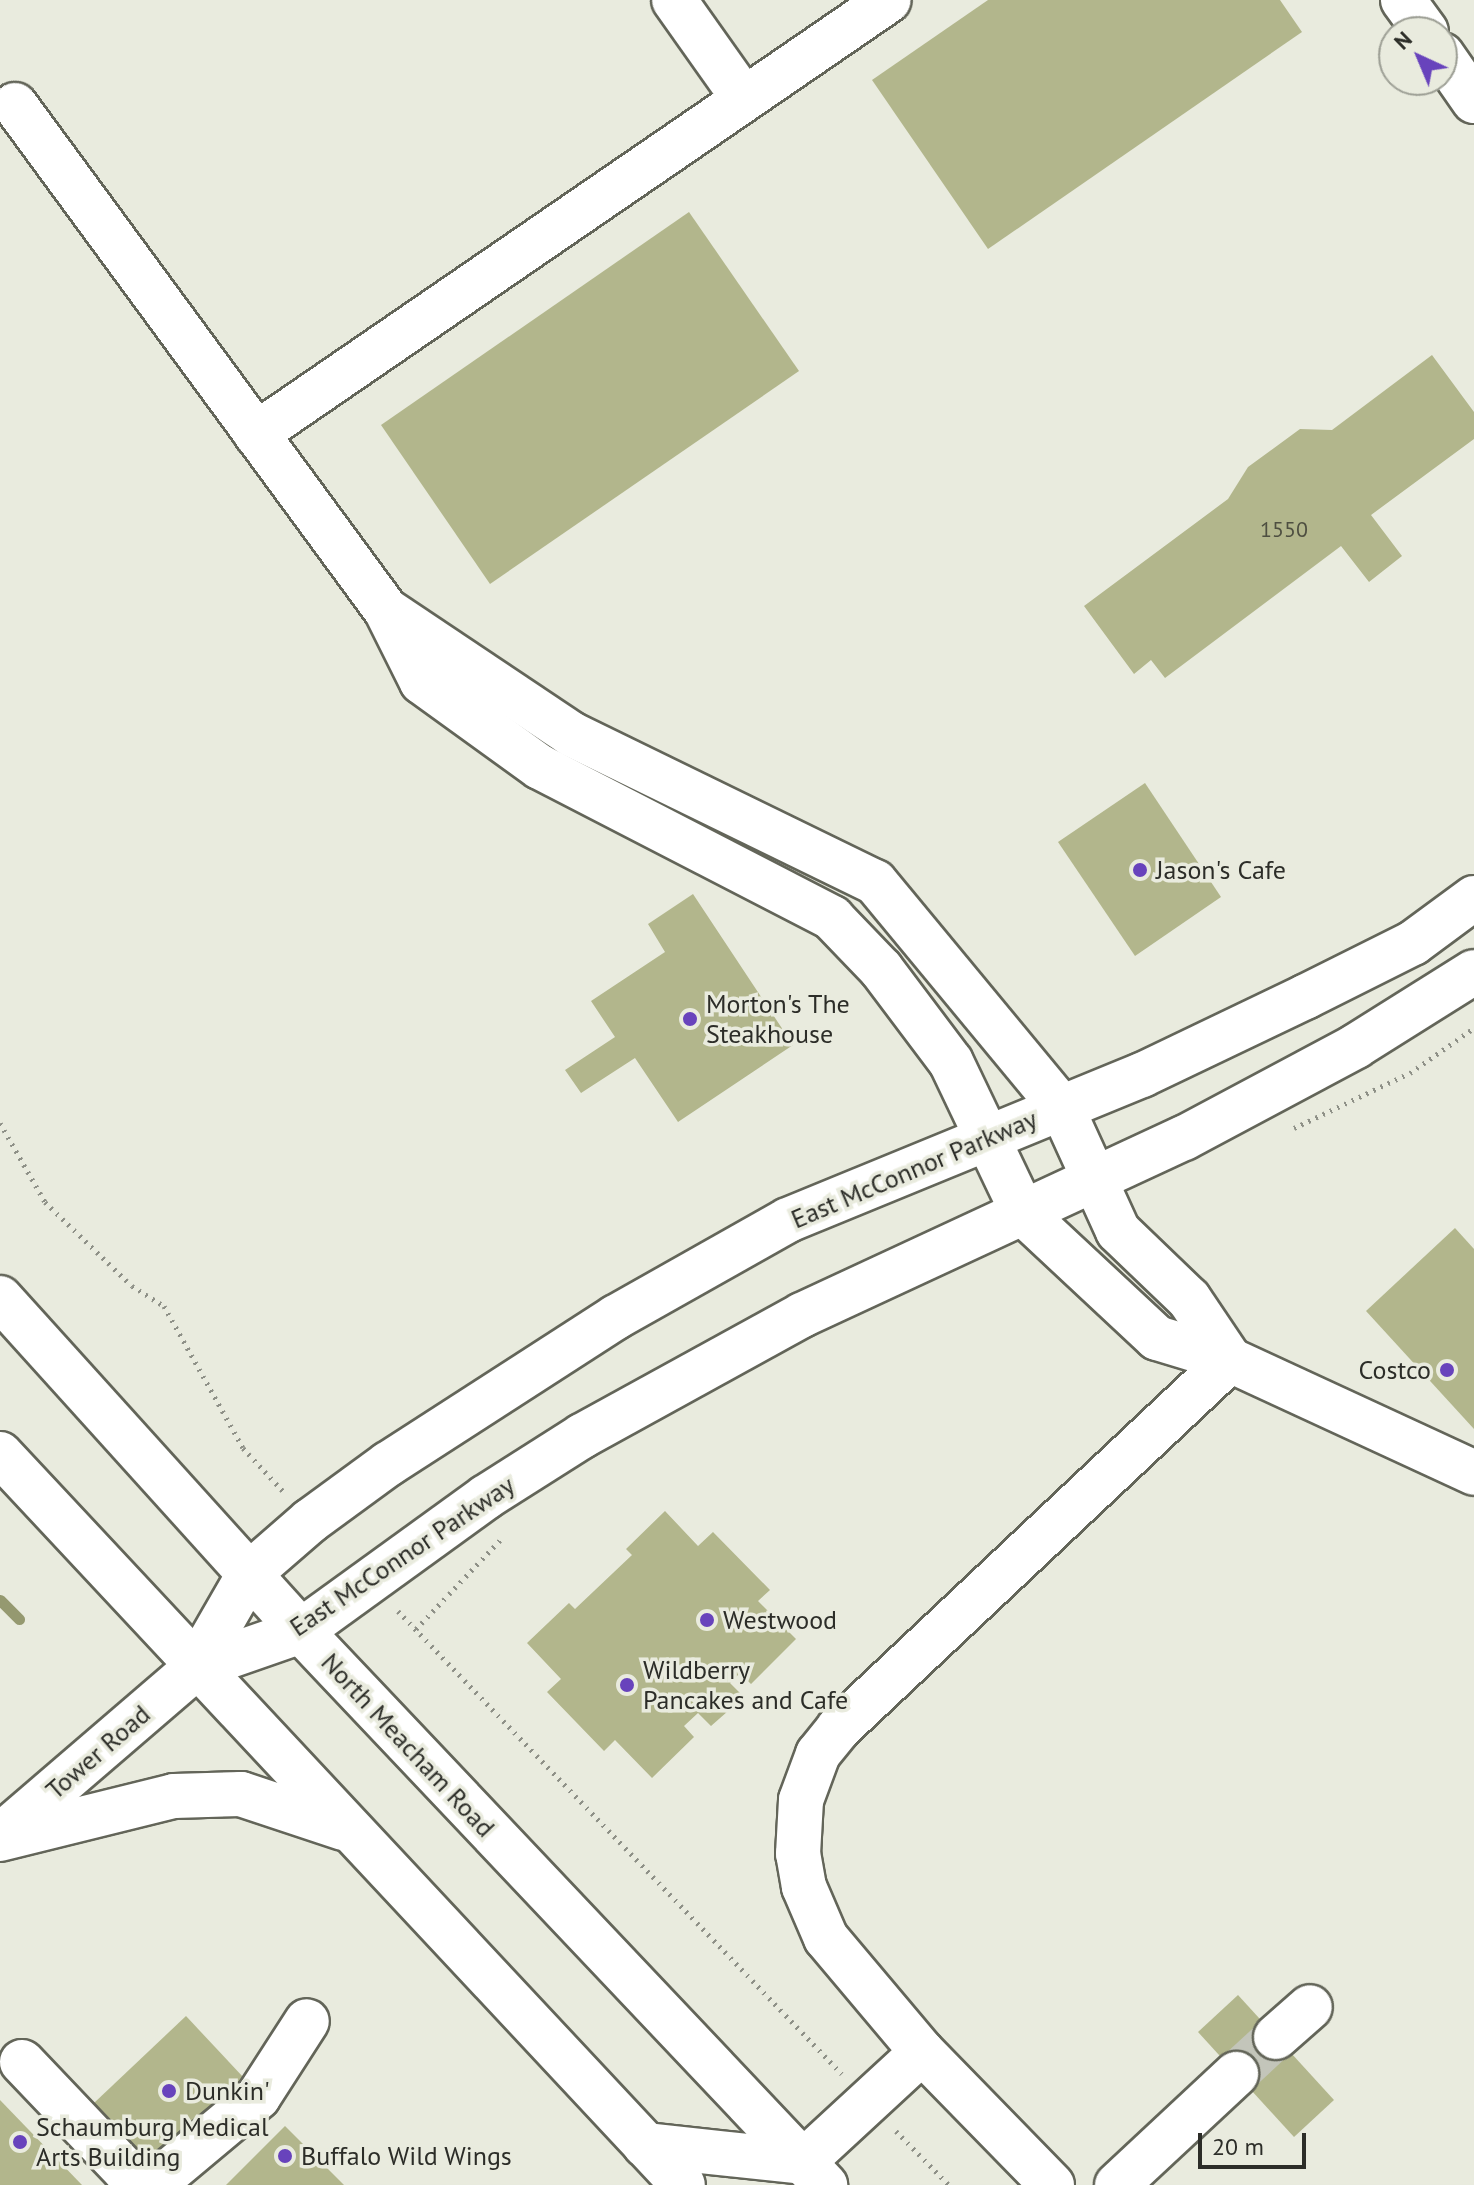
<!DOCTYPE html>
<html>
<head>
<meta charset="utf-8">
<style>
	body { margin:0 }
	#map { position:relative; width:1474px; height:2185px; overflow:hidden; background:#e9ebde; font-family:"PT Sans",sans-serif }
	div>[style] { position:absolute }
	[style*='--x'] { left:calc(var(--x)*1px); top:calc(var(--y)*1px); width:calc(var(--w)*1px); rotate:calc(var(--a)*1deg) }
	.stream>* { height:11px; margin:-5.5px; padding:0 5.5px; transform-origin:5.5px; border-radius:5.5px; background:#959970 }
	.building>* { inset:0; background:#b2b68c }
	.minor-tunnel>* { height:44px; margin-top:-22px; transform-origin:0; background:repeating-linear-gradient(90deg,#c3c5ba 0 44px,transparent 0 66px) }
	.path>* { height:5px; margin-top:-2.5px; transform-origin:0; background:repeating-linear-gradient(90deg,#8e9087 0 2px,transparent 0 8px) }
	.roads { filter:drop-shadow(2px 0 #636559) drop-shadow(-2px 0 #636559) drop-shadow(0 2px #636559) drop-shadow(0 -2px #636559) }
	.minor>* { height:44px; margin:-22px; padding:0 22px; transform-origin:22px; border-radius:22px; background:#fff }
	.major>* { height:44px; margin:-22px; padding:0 22px; transform-origin:22px; border-radius:22px; background:#fff }
	.dots>* { width:22px; height:22px; translate:-50% -50%; box-sizing:border-box; border:4px solid #e9ebde; border-radius:50% }
	span { translate:-50% -50%; white-space:nowrap; text-align:center; line-height:1.15; -webkit-text-stroke:7px #e9ebde; paint-order:stroke }
	.number-label { font-size:22px; color:#4e4f41 }
	.number-label span { -webkit-text-stroke-width:0 }
	.poi-label { font-size:26px; color:#2c2d28 }
	.left { translate:0 -50%; text-align:left }
	.right { translate:-100% -50%; text-align:right }
	.street-label { font-size:26px; color:#2c2d28 }
	.north { position:absolute; left:1378px; top:16px; width:80px; height:80px; box-sizing:border-box; background:#e9ebde; border:2px solid #9d9f95; border-radius:50%; rotate:316deg; font-size:22px; font-weight:700; line-height:32px; text-align:center; color:#2c2d28 }
	.north::after { content:''; display:block; margin:auto; width:28px; height:36px; background:#6843bc; clip-path:polygon(50% 0,100% 100%,50% 72%,0 100%) }
	.scale { position:absolute; left:1198px; top:2133px; width:108px; height:36px; box-sizing:border-box; border:4px solid #2c2d28; border-top:0; padding-left:10px; font-size:24px; line-height:28px; white-space:nowrap; color:#2c2d28; -webkit-text-stroke:6px #e9ebde; paint-order:stroke }
</style>
</head>
<body>
<div id="map">
	<div class="stream">
		<div style="--x:0;--y:1600;--w:27;--a:45"></div>
	</div>
	<div class="building">
		<div style="clip-path:polygon(988px 0,1280px 0,1302px 32px,988px 249px,872px 80px)"></div>
		<div style="clip-path:polygon(689px 212px,799px 371px,490px 584px,381px 425px)"></div>
		<div style="clip-path:polygon(1432px 355px,1474px 412px,1474px 439px,1371px 515px,1402px 556px,1369px 582px,1341px 546px,1165px 678px,1151px 660px,1134px 674px,1084px 606px,1228px 499px,1248px 467px,1300px 429px,1332px 430px)"></div>
		<div style="clip-path:polygon(1145px 783px,1221px 897px,1135px 956px,1058px 842px)"></div>
		<div style="clip-path:polygon(693px 894px,793px 1045px,678px 1122px,635px 1058px,581px 1093px,565px 1070px,615px 1037px,591px 1001px,665px 952px,648px 924px)"></div>
		<div style="clip-path:polygon(1455px 1228px,1474px 1249px,1474px 1429px,1366px 1311px)"></div>
		<div style="clip-path:polygon(665px 1511px,698px 1546px,713px 1532px,770px 1590px,758px 1601px,796px 1639px,751px 1684px,740px 1673px,730px 1683px,744px 1697px,711px 1726px,698px 1713px,684px 1726px,694px 1737px,652px 1778px,615px 1740px,604px 1751px,547px 1692px,561px 1679px,527px 1643px,569px 1603px,575px 1609px,632px 1555px,626px 1549px)"></div>
		<div style="clip-path:polygon(1238px 1995px,1334px 2100px,1294px 2137px,1198px 2032px)"></div>
		<div style="clip-path:polygon(186px 2016px,244px 2078px,152px 2165px,94px 2103px)"></div>
		<div style="clip-path:polygon(0 2100px,82px 2185px,0 2185px)"></div>
		<div style="clip-path:polygon(285px 2126px,344px 2185px,226px 2185px)"></div>
	</div>
	<div class="minor-tunnel">
		<div style="--x:1236;--y:2074;--w:54;--a:-42.8"></div>
	</div>
	<div class="path">
		<div style="--x:0;--y:1123;--w:91;--a:60.3"></div>
		<div style="--x:45;--y:1202;--w:121;--a:44"></div>
		<div style="--x:132;--y:1286;--w:38;--a:32"></div>
		<div style="--x:164;--y:1306;--w:162;--a:60.9"></div>
		<div style="--x:243;--y:1448;--w:59;--a:47.1"></div>
		<div style="--x:1294;--y:1128;--w:128;--a:-25.4"></div>
		<div style="--x:1410;--y:1073;--w:78;--a:-35.1"></div>
		<div style="--x:398;--y:1611;--w:641;--a:46.2"></div>
		<div style="--x:416;--y:1629;--w:127;--a:-46.6"></div>
		<div style="--x:896;--y:2131;--w:76;--a:45.5"></div>
	</div>
	<div class="roads">
		<div class="minor">
			<div style="--x:674;--y:0;--w:121;--a:54.7"></div>
			<div style="--x:1403;--y:0;--w:39;--a:54"></div>
			<div style="--x:1442;--y:55;--w:56;--a:55.2"></div>
			<div style="--x:15;--y:105;--w:627;--a:53.7"></div>
			<div style="--x:386;--y:610;--w:80;--a:63.4"></div>
			<div style="--x:422;--y:682;--w:145;--a:35.8"></div>
			<div style="--x:540;--y:767;--w:329;--a:27.3"></div>
			<div style="--x:832;--y:918;--w:71;--a:46.1"></div>
			<div style="--x:881;--y:969;--w:116;--a:53"></div>
			<div style="--x:951;--y:1062;--w:167;--a:64.5"></div>
			<div style="--x:1023;--y:1213;--w:183;--a:43"></div>
			<div style="--x:1157;--y:1338;--w:76;--a:16.8"></div>
			<div style="--x:1230;--y:1360;--w:269;--a:24.8"></div>
			<div style="--x:256;--y:434;--w:767;--a:-34.44"></div>
			<div style="--x:389;--y:612;--w:219;--a:33.8"></div>
			<div style="--x:571;--y:734;--w:338;--a:26"></div>
			<div style="--x:875;--y:882;--w:293;--a:50.4"></div>
			<div style="--x:1062;--y:1108;--w:135;--a:65.5"></div>
			<div style="--x:1118;--y:1231;--w:98;--a:43.8"></div>
			<div style="--x:1189;--y:1299;--w:73;--a:56.1"></div>
			<div style="--x:195;--y:1668;--w:112;--a:-19.2"></div>
			<div style="--x:301;--y:1631;--w:228;--a:-35.9"></div>
			<div style="--x:486;--y:1497;--w:114;--a:-32.4"></div>
			<div style="--x:582;--y:1436;--w:251;--a:-28.8"></div>
			<div style="--x:802;--y:1315;--w:421;--a:-24.9"></div>
			<div style="--x:1184;--y:1138;--w:195;--a:-28.1"></div>
			<div style="--x:1356;--y:1046;--w:139;--a:-32.1"></div>
			<div style="--x:0;--y:1836;--w:257;--a:-40.7"></div>
			<div style="--x:195;--y:1668;--w:108;--a:-60.1"></div>
			<div style="--x:249;--y:1574;--w:81;--a:-41"></div>
			<div style="--x:310;--y:1521;--w:97;--a:-36.2"></div>
			<div style="--x:388;--y:1464;--w:271;--a:-32.8"></div>
			<div style="--x:616;--y:1317;--w:197;--a:-29.4"></div>
			<div style="--x:788;--y:1220;--w:383;--a:-22.3"></div>
			<div style="--x:1142;--y:1075;--w:181;--a:-25.6"></div>
			<div style="--x:1305;--y:997;--w:121;--a:-26.6"></div>
			<div style="--x:1413;--y:943;--w:76;--a:-36.4"></div>
			<div style="--x:1276;--y:2037;--w:45;--a:-41.4"></div>
			<div style="--x:22;--y:2062;--w:149;--a:46.4"></div>
			<div style="--x:125;--y:2170;--w:22;--a:27"></div>
			<div style="--x:145;--y:2180;--w:22;--a:-16"></div>
			<div style="--x:166;--y:2174;--w:120;--a:-39.9"></div>
			<div style="--x:258;--y:2097;--w:90;--a:-57.2"></div>
			<div style="--x:803;--y:2162;--w:162;--a:-42.7"></div>
			<div style="--x:1052;--y:2185;--w:186;--a:-134.3"></div>
			<div style="--x:922;--y:2052;--w:149;--a:-130.1"></div>
			<div style="--x:826;--y:1938;--w:56;--a:-113.3"></div>
			<div style="--x:804;--y:1887;--w:34;--a:-100"></div>
			<div style="--x:798;--y:1854;--w:54;--a:-86.8"></div>
			<div style="--x:801;--y:1800;--w:49;--a:-69.7"></div>
			<div style="--x:818;--y:1754;--w:32;--a:-51"></div>
			<div style="--x:838;--y:1729;--w:538;--a:-43.27"></div>
			<div style="--x:1117;--y:2185;--w:163;--a:-43"></div>
		</div>
		<div class="major">
			<div style="--x:0;--y:1298;--w:449;--a:47.9"></div>
			<div style="--x:301;--y:1631;--w:763;--a:46.59"></div>
			<div style="--x:0;--y:1454;--w:1000;--a:46.94"></div>
			<div style="--x:0;--y:1839;--w:179;--a:-13.9"></div>
			<div style="--x:174;--y:1796;--w:67;--a:-1.7"></div>
			<div style="--x:241;--y:1794;--w:108;--a:18.4"></div>
			<div style="--x:645;--y:2145;--w:159;--a:6.1"></div>
		</div>
	</div>
	<div class="dots">
		<div style="left:1140px;top:870px;background:#6843bc"></div>
		<div style="left:690px;top:1019px;background:#6843bc"></div>
		<div style="left:1447px;top:1370px;background:#6843bc"></div>
		<div style="left:707px;top:1620px;background:#6843bc"></div>
		<div style="left:627px;top:1685px;background:#6843bc"></div>
		<div style="left:169px;top:2091px;background:#6843bc"></div>
		<div style="left:20px;top:2142px;background:#6843bc"></div>
		<div style="left:285px;top:2156px;background:#6843bc"></div>
	</div>
	<div class="number-label">
		<span style="left:1284px;top:530px">1550</span>
	</div>
	<div class="poi-label">
		<span class="left" style="left:1156px;top:870px">Jason's Cafe</span>
		<span class="left" style="left:706px;top:1019px">Morton's The<br>Steakhouse</span>
		<span class="right" style="left:1431px;top:1370px">Costco</span>
		<span class="left" style="left:723px;top:1620px">Westwood</span>
		<span class="left" style="left:643px;top:1685px">Wildberry<br>Pancakes and Cafe</span>
		<span class="left" style="left:185px;top:2091px">Dunkin'</span>
		<span class="left" style="left:36px;top:2142px">Schaumburg Medical<br>Arts Building</span>
		<span class="left" style="left:301px;top:2156px">Buffalo Wild Wings</span>
	</div>
	<div class="street-label">
		<span style="left:914px;top:1169px;rotate:-23deg">East McConnor Parkway</span>
		<span style="left:402px;top:1556px;rotate:-34deg">East McConnor Parkway</span>
		<span style="left:408px;top:1745px;rotate:47deg">North Meacham Road</span>
		<span style="left:98px;top:1752px;rotate:-41deg">Tower Road</span>
	</div>
	<div class="north">N</div>
	<div class="scale">20 m</div>
</div>
</body>
</html>
